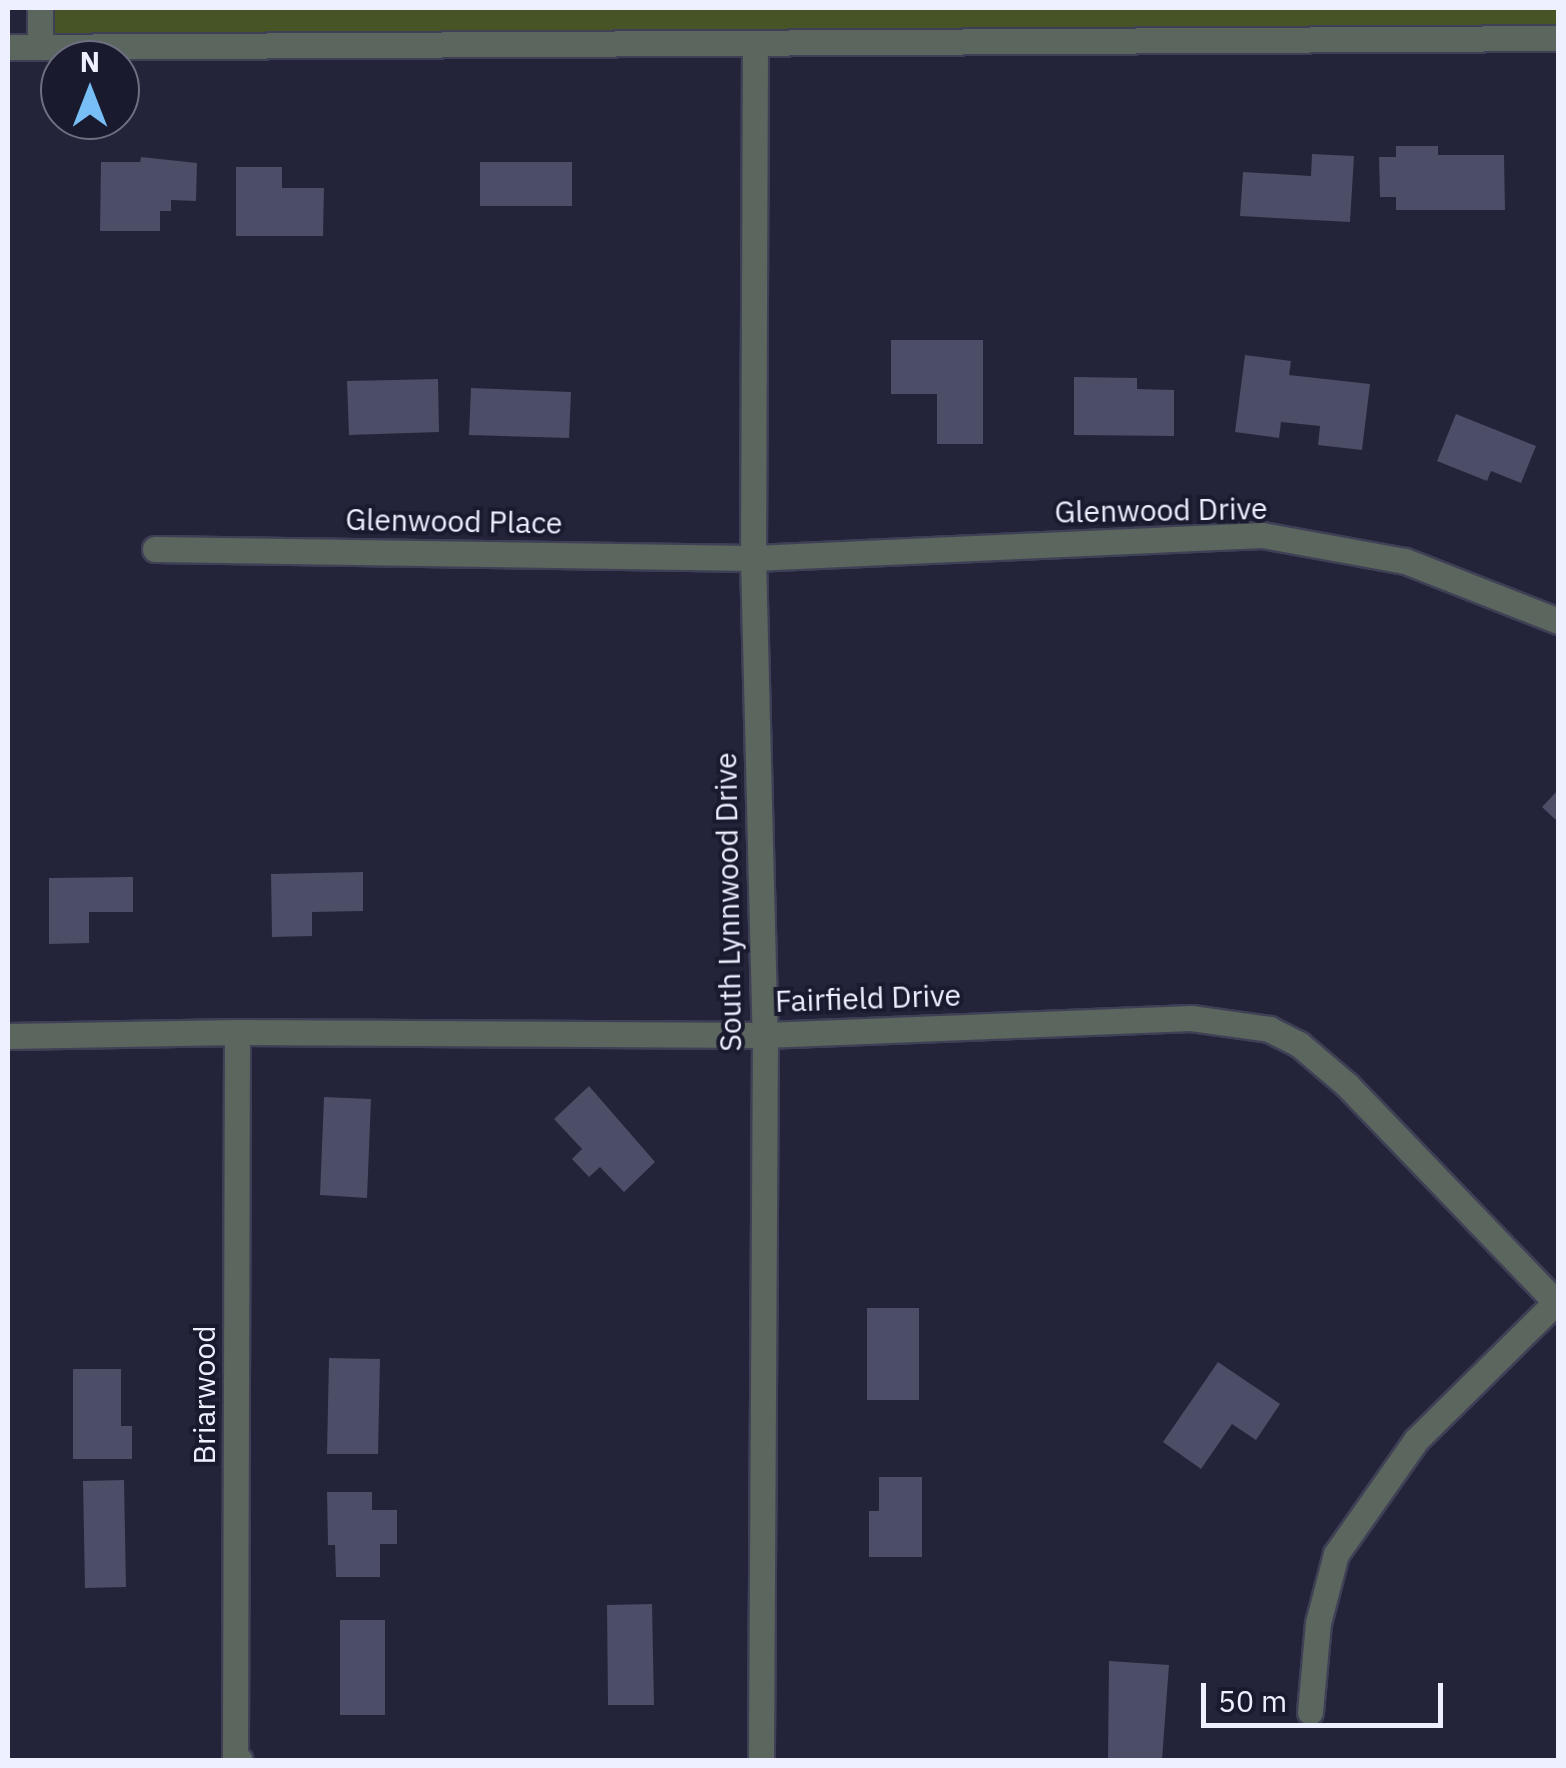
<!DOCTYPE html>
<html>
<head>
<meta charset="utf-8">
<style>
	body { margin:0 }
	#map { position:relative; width:1566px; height:1768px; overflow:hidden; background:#232339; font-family:"IBM Plex Sans",sans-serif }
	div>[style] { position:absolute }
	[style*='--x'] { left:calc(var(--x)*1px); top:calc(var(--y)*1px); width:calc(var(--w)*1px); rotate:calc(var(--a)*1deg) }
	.green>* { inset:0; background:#475426 }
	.building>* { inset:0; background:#4c4d66 }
	.roads { filter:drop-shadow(2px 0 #3f4055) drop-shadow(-2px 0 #3f4055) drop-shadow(0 2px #3f4055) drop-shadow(0 -2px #3f4055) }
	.minor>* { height:25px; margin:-12.5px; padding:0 12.5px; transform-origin:12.5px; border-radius:12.5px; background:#5b665f }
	span { translate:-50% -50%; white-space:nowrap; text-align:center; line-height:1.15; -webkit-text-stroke:8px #1a1a2f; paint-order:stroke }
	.street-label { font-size:30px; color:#eeefff }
	.frame { position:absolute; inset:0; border:10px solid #eeefff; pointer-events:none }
	.north { position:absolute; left:40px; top:40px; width:100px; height:100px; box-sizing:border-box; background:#1a1a2f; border:2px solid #6f6f82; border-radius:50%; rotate:0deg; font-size:28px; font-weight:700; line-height:40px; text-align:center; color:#eeefff }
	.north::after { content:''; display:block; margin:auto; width:35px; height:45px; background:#78bff7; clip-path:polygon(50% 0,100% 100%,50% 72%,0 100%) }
	.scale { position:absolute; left:1201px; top:1683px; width:242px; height:45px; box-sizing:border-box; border:5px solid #eeefff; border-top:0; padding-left:12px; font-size:30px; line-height:35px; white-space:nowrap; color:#eeefff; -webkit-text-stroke:8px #1a1a2f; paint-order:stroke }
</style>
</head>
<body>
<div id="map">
	<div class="green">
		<div style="clip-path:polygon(40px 8px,1558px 8px,1558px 37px,40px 47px)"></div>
	</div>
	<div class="building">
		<div style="clip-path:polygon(1396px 146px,1438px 146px,1438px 155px,1504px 155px,1505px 210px,1396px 210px,1396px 197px,1380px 197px,1379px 157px,1396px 157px)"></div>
		<div style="clip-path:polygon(1312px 154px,1354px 156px,1350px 222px,1240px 216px,1243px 172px,1311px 176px)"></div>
		<div style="clip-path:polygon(141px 157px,197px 163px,196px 201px,171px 200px,171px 211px,160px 211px,160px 231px,100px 231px,101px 162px,140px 162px)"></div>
		<div style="clip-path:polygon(480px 162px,572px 162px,572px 206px,480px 206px)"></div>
		<div style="clip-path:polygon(236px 167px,282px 167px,282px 188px,324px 188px,323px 236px,236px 236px)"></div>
		<div style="clip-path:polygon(891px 340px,983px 340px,983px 444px,937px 444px,937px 394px,891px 394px)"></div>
		<div style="clip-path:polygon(1245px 355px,1291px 361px,1289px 375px,1370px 384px,1362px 450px,1318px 445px,1320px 426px,1281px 422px,1279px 438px,1235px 432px)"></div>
		<div style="clip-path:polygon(1074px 377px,1137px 378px,1137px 389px,1174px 390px,1174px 436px,1074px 435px)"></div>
		<div style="clip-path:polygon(438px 379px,439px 432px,349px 435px,347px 381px)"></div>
		<div style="clip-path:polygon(471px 388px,571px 392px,569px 438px,469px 435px)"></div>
		<div style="clip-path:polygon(1456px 414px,1536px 446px,1521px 483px,1491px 471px,1487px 481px,1437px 461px)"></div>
		<div style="clip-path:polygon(1558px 790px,1558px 822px,1542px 807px)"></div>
		<div style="clip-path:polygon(363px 872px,363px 911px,312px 912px,312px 936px,272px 937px,271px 874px)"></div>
		<div style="clip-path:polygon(133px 877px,133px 912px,89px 912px,89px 943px,49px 944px,49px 878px)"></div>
		<div style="clip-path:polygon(589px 1086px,655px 1162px,624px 1192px,600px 1167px,589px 1177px,572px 1159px,582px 1149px,554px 1119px)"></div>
		<div style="clip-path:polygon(324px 1097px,371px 1099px,367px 1198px,320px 1195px)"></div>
		<div style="clip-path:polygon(867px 1308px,919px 1308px,919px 1400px,867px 1400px)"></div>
		<div style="clip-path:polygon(329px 1358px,380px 1359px,378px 1454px,327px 1454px)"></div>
		<div style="clip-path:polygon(1218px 1362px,1280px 1404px,1256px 1440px,1232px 1424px,1201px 1469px,1163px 1442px)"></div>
		<div style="clip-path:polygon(73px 1369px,121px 1369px,121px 1426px,132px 1426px,132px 1459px,73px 1459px)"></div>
		<div style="clip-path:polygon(879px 1477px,922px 1477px,922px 1557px,869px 1557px,869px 1511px,879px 1511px)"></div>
		<div style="clip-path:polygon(124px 1480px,126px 1587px,85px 1588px,83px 1481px)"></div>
		<div style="clip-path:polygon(327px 1492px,372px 1492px,372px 1510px,397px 1510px,397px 1544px,380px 1544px,380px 1577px,336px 1577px,335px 1545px,328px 1545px)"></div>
		<div style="clip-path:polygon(652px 1604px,654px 1705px,608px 1705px,607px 1605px)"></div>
		<div style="clip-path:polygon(340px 1620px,385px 1620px,385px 1715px,340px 1715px)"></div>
		<div style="clip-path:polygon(1109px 1661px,1169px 1665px,1162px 1760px,1108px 1760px)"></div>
	</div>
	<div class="roads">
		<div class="minor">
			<div style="--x:40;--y:8;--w:39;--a:90"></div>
			<div style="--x:755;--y:43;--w:515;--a:90.22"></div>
			<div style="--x:753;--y:558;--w:477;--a:88.6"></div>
			<div style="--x:765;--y:1035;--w:725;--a:90.32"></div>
			<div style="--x:8;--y:47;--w:1550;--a:-0.33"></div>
			<div style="--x:155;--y:549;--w:598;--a:0.86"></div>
			<div style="--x:753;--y:558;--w:510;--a:-2.59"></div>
			<div style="--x:1262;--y:535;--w:145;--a:10.3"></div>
			<div style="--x:1405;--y:561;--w:164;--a:21.4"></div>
			<div style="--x:237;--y:1032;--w:726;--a:90.16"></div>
			<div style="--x:235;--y:1758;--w:5;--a:22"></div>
			<div style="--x:8;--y:1036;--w:229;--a:-1"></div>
			<div style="--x:237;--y:1032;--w:528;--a:0.33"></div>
			<div style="--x:765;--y:1035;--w:426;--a:-2.3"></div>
			<div style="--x:1191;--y:1018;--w:79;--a:8"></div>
			<div style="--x:1269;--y:1029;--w:34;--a:27"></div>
			<div style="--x:1299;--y:1044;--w:63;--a:40.5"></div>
			<div style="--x:1347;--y:1085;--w:304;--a:46.1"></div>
			<div style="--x:1310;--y:1712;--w:89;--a:-84.9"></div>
			<div style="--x:1318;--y:1623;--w:71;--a:-75.4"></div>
			<div style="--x:1336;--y:1554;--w:139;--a:-54.9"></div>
			<div style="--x:1416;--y:1440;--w:197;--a:-44.6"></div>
		</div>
	</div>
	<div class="street-label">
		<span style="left:1161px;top:510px;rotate:-1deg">Glenwood Drive</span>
		<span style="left:454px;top:521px;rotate:1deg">Glenwood Place</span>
		<span style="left:728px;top:902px;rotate:-91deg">South Lynnwood Drive</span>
		<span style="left:868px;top:998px;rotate:-2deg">Fairfield Drive</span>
		<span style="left:204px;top:1395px;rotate:-90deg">Briarwood</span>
	</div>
	<div class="frame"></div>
	<div class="north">N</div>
	<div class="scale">50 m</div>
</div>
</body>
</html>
